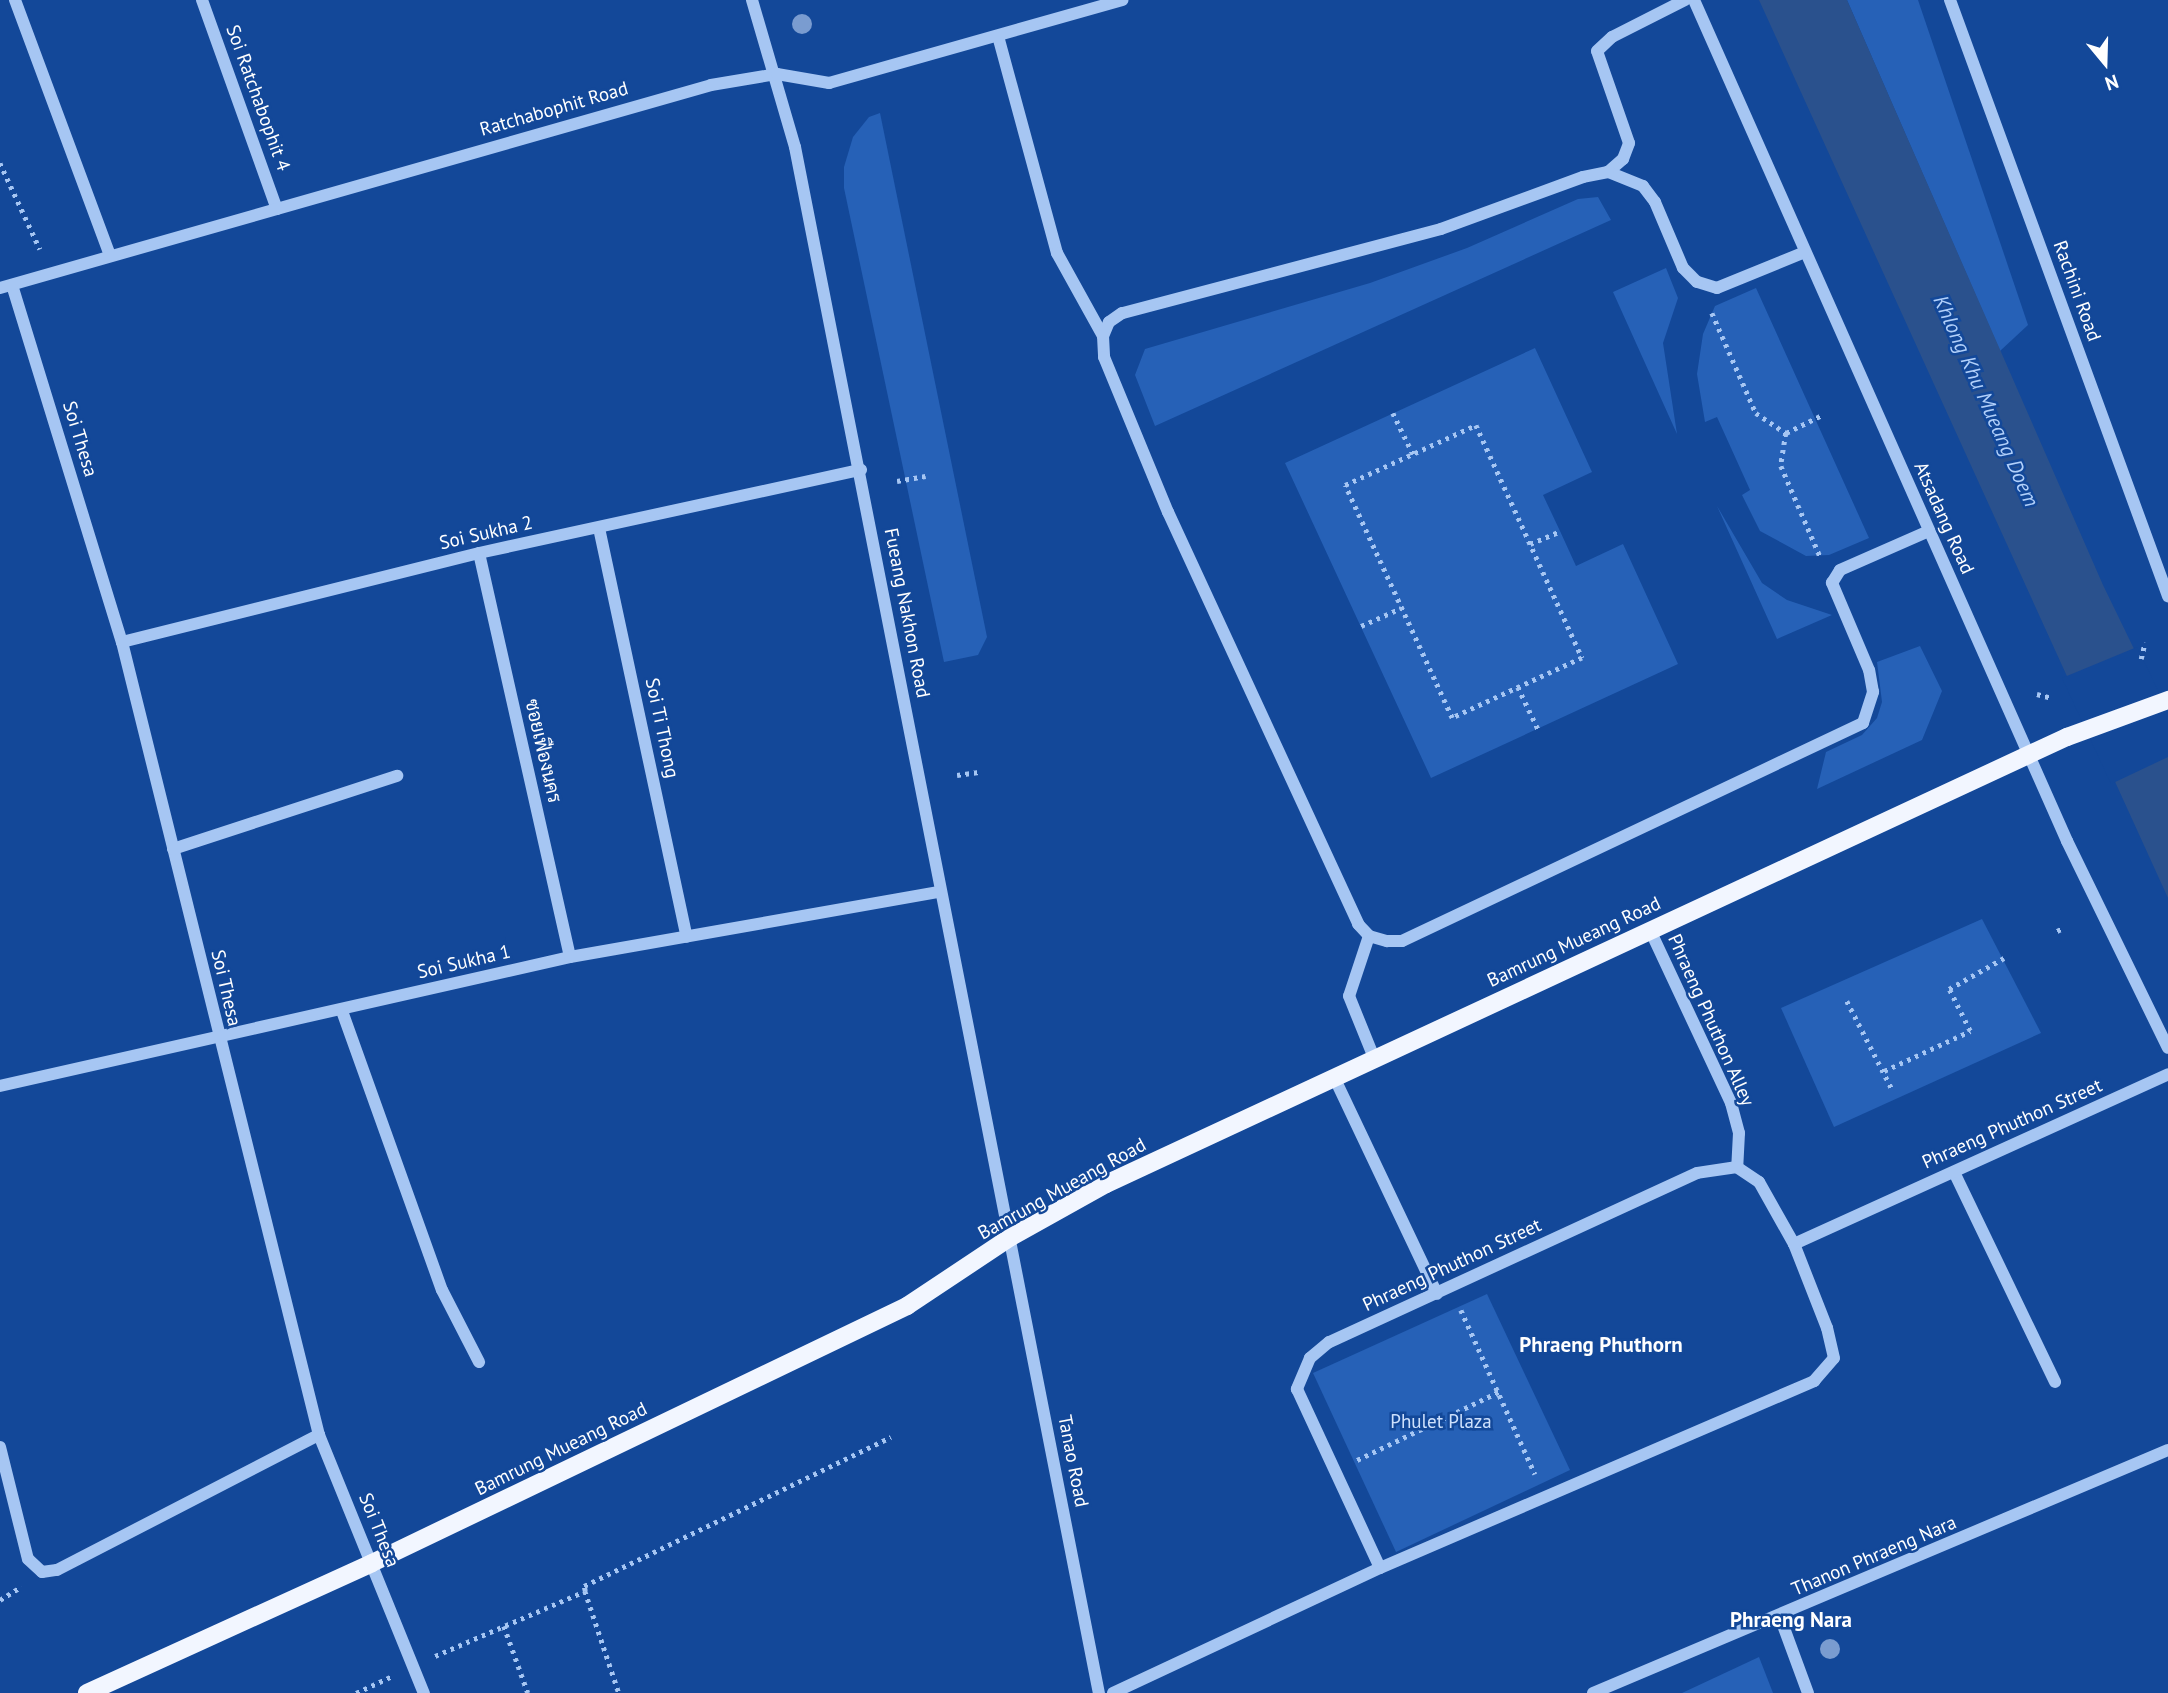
<!DOCTYPE html>
<html>
<head>
<meta charset="utf-8">
<style>
	body { margin:0 }
	#map { position:relative; width:2168px; height:1693px; overflow:hidden; background:#134899; font-family:"PT Sans",Sarabun,sans-serif }
	div>[style] { position:absolute }
	[style*='--x'] { left:calc(var(--x)*1px); top:calc(var(--y)*1px); width:calc(var(--w)*1px); rotate:calc(var(--a)*1deg) }
	.green>* { inset:0; background:#2661b7 }
	.water>* { inset:0; background:#2a518d }
	.pier>* { inset:0; background:#134899 }
	.path>* { height:4.5px; margin-top:-2.25px; transform-origin:0; background:repeating-linear-gradient(90deg,#a6c6f3 0 3.5px,transparent 0 8.5px) }
	.minor>* { height:12px; margin:-6px; padding:0 6px; transform-origin:6px; border-radius:6px; background:#a6c6f3 }
	.major>* { height:18px; margin:-9px; padding:0 9px; transform-origin:9px; border-radius:9px; background:#f2f6ff }
	.trees>* { width:20px; height:20px; margin:-10px; border-radius:50%; background:#7a9cd0 }
	span { translate:-50% -50%; white-space:nowrap; text-align:center; line-height:1.15; -webkit-text-stroke:5px #134899; paint-order:stroke }
	.street-label { font-size:19px; color:#fff }
	.park-label { font-size:19px; color:#cee1fd }
	.water-label { font-size:21px; color:#b2d0fa; font-style:italic }
	.neighbourhood-label { font-size:21px; color:#fff; font-weight:700 }
	.north { position:absolute; left:2070px; top:28px; width:70px; height:70px; -webkit-text-stroke:5px #134899; paint-order:stroke; rotate:161deg; font-size:19px; font-weight:700; line-height:28px; text-align:center; color:#fff }
	.north::after { content:''; display:block; margin:auto; width:24px; height:32px; background:#fff; clip-path:polygon(50% 0,100% 100%,50% 72%,0 100%) }
</style>
</head>
<body>
<div id="map">
	<div class="green">
		<div style="clip-path:polygon(1847px 0,1918px 0,2028px 325px,2000px 351px)"></div>
		<div style="clip-path:polygon(880px 113px,987px 637px,978px 655px,944px 662px,844px 188px,844px 167px,853px 137px,869px 117px)"></div>
		<div style="clip-path:polygon(1598px 197px,1611px 220px,1155px 426px,1135px 375px,1145px 349px,1370px 283px,1467px 248px,1578px 199px)"></div>
		<div style="clip-path:polygon(1666px 268px,1678px 298px,1663px 343px,1677px 434px,1613px 292px)"></div>
		<div style="clip-path:polygon(1756px 288px,1869px 538px,1829px 555px,1806px 556px,1760px 531px,1742px 495px,1750px 490px,1717px 417px,1705px 422px,1697px 374px,1703px 334px,1715px 306px)"></div>
		<div style="clip-path:polygon(1535px 348px,1592px 472px,1543px 495px,1560px 531px,1576px 566px,1623px 544px,1678px 664px,1431px 778px,1285px 463px)"></div>
		<div style="clip-path:polygon(1717px 506px,1762px 583px,1787px 600px,1832px 615px,1777px 639px)"></div>
		<div style="clip-path:polygon(1920px 646px,1942px 691px,1922px 740px,1817px 789px,1826px 752px,1862px 735px,1877px 718px,1882px 702px,1877px 662px)"></div>
		<div style="clip-path:polygon(1982px 919px,2041px 1033px,1834px 1127px,1781px 1008px)"></div>
		<div style="clip-path:polygon(1487px 1294px,1570px 1470px,1396px 1552px,1313px 1373px)"></div>
		<div style="clip-path:polygon(1759px 1657px,1773px 1693px,1682px 1693px)"></div>
	</div>
	<div class="water">
		<div style="clip-path:polygon(1759px 0,1847px 0,2103px 585px,2168px 719px,2168px 898px)"></div>
	</div>
	<div class="pier">
		<div style="clip-path:polygon(2137px 647px,2168px 711px,2168px 757px,2111px 784px,2062px 678px)"></div>
	</div>
	<div class="path">
		<div style="--x:0;--y:163;--w:95;--a:65.1"></div>
		<div style="--x:1712;--y:313;--w:109;--a:66.3"></div>
		<div style="--x:1756;--y:413;--w:36;--a:34"></div>
		<div style="--x:1786;--y:433;--w:33;--a:99"></div>
		<div style="--x:1781;--y:466;--w:98;--a:66.6"></div>
		<div style="--x:1393;--y:413;--w:46;--a:64"></div>
		<div style="--x:1476;--y:425;--w:256;--a:65.5"></div>
		<div style="--x:1582;--y:658;--w:143;--a:155.2"></div>
		<div style="--x:1452;--y:718;--w:256;--a:-114.7"></div>
		<div style="--x:1345;--y:485;--w:144;--a:-24.6"></div>
		<div style="--x:1786;--y:433;--w:42;--a:-26.6"></div>
		<div style="--x:897;--y:481;--w:29;--a:-10"></div>
		<div style="--x:1530;--y:544;--w:33;--a:-23"></div>
		<div style="--x:1361;--y:626;--w:44;--a:-24.2"></div>
		<div style="--x:2141;--y:659;--w:17;--a:-77"></div>
		<div style="--x:1518;--y:687;--w:47;--a:64.5"></div>
		<div style="--x:2037;--y:694;--w:16;--a:15"></div>
		<div style="--x:957;--y:775;--w:22;--a:-8"></div>
		<div style="--x:2057;--y:931;--w:4;--a:-27"></div>
		<div style="--x:1847;--y:1001;--w:101;--a:62.9"></div>
		<div style="--x:1884;--y:1071;--w:95;--a:-24.9"></div>
		<div style="--x:1970;--y:1031;--w:47;--a:-116.6"></div>
		<div style="--x:1949;--y:989;--w:63;--a:-29.4"></div>
		<div style="--x:1461;--y:1310;--w:180;--a:65.7"></div>
		<div style="--x:1357;--y:1460;--w:157;--a:-25.7"></div>
		<div style="--x:585;--y:1591;--w:5;--a:-101"></div>
		<div style="--x:584;--y:1586;--w:341;--a:-25.9"></div>
		<div style="--x:0;--y:1600;--w:25;--a:-32"></div>
		<div style="--x:504;--y:1626;--w:71;--a:70.3"></div>
		<div style="--x:435;--y:1656;--w:163;--a:-23.4"></div>
		<div style="--x:585;--y:1591;--w:108;--a:71.6"></div>
		<div style="--x:356;--y:1693;--w:40;--a:-25"></div>
	</div>
	<div class="minor">
		<div style="--x:15;--y:0;--w:273;--a:69.6"></div>
		<div style="--x:202;--y:0;--w:222;--a:70.3"></div>
		<div style="--x:752;--y:0;--w:153;--a:73.7"></div>
		<div style="--x:795;--y:147;--w:1576;--a:78.88"></div>
		<div style="--x:1694;--y:0;--w:920;--a:66.08"></div>
		<div style="--x:2067;--y:841;--w:230;--a:64"></div>
		<div style="--x:1950;--y:0;--w:635;--a:69.91"></div>
		<div style="--x:998;--y:36;--w:225;--a:74.8"></div>
		<div style="--x:1057;--y:253;--w:95;--a:61"></div>
		<div style="--x:1608;--y:172;--w:20;--a:-41"></div>
		<div style="--x:1623;--y:159;--w:17;--a:-69"></div>
		<div style="--x:1629;--y:143;--w:97;--a:-109.2"></div>
		<div style="--x:1597;--y:51;--w:21;--a:-43"></div>
		<div style="--x:1612;--y:37;--w:82;--a:-26.9"></div>
		<div style="--x:1805;--y:252;--w:95;--a:157.8"></div>
		<div style="--x:1717;--y:288;--w:21;--a:-163"></div>
		<div style="--x:1697;--y:282;--w:20;--a:-135"></div>
		<div style="--x:1683;--y:268;--w:72;--a:-113"></div>
		<div style="--x:1655;--y:202;--w:20;--a:-127"></div>
		<div style="--x:1643;--y:186;--w:38;--a:-158"></div>
		<div style="--x:1608;--y:172;--w:25;--a:169"></div>
		<div style="--x:1583;--y:177;--w:151;--a:159.9"></div>
		<div style="--x:1441;--y:229;--w:330;--a:165.2"></div>
		<div style="--x:1122;--y:313;--w:16;--a:145"></div>
		<div style="--x:1109;--y:322;--w:15;--a:113"></div>
		<div style="--x:1103;--y:336;--w:21;--a:87"></div>
		<div style="--x:1104;--y:357;--w:168;--a:67.6"></div>
		<div style="--x:1168;--y:512;--w:454;--a:65.2"></div>
		<div style="--x:1358;--y:924;--w:16;--a:47"></div>
		<div style="--x:1369;--y:936;--w:19;--a:16"></div>
		<div style="--x:1387;--y:941;--w:15;--a:0"></div>
		<div style="--x:1402;--y:941;--w:510;--a:-25.31"></div>
		<div style="--x:1863;--y:723;--w:33;--a:-72"></div>
		<div style="--x:1873;--y:692;--w:22;--a:-100"></div>
		<div style="--x:1869;--y:670;--w:95;--a:-113"></div>
		<div style="--x:1832;--y:583;--w:15;--a:-58"></div>
		<div style="--x:1840;--y:570;--w:97;--a:-23.7"></div>
		<div style="--x:12;--y:285;--w:374;--a:72.9"></div>
		<div style="--x:122;--y:642;--w:817;--a:76.05"></div>
		<div style="--x:319;--y:1435;--w:279;--a:67.9"></div>
		<div style="--x:0;--y:288;--w:739;--a:-15.93"></div>
		<div style="--x:711;--y:85;--w:67;--a:-9.5"></div>
		<div style="--x:777;--y:74;--w:53;--a:9.8"></div>
		<div style="--x:829;--y:83;--w:305;--a:-15.8"></div>
		<div style="--x:599;--y:528;--w:418;--a:77.9"></div>
		<div style="--x:479;--y:553;--w:414;--a:77.3"></div>
		<div style="--x:122;--y:642;--w:368;--a:-14"></div>
		<div style="--x:479;--y:553;--w:391;--a:-12.3"></div>
		<div style="--x:173;--y:849;--w:236;--a:-18.1"></div>
		<div style="--x:1650;--y:930;--w:191;--a:64.9"></div>
		<div style="--x:1731;--y:1103;--w:31;--a:75"></div>
		<div style="--x:1739;--y:1133;--w:34;--a:93"></div>
		<div style="--x:1369;--y:936;--w:63;--a:108.4"></div>
		<div style="--x:1349;--y:996;--w:67;--a:68"></div>
		<div style="--x:342;--y:1011;--w:296;--a:70.3"></div>
		<div style="--x:442;--y:1290;--w:81;--a:62.8"></div>
		<div style="--x:1334;--y:1077;--w:240;--a:64.6"></div>
		<div style="--x:0;--y:1086;--w:584;--a:-12.75"></div>
		<div style="--x:570;--y:957;--w:376;--a:-10"></div>
		<div style="--x:1954;--y:1172;--w:233;--a:64.3"></div>
		<div style="--x:1794;--y:1244;--w:411;--a:-24.4"></div>
		<div style="--x:0;--y:1447;--w:115;--a:76"></div>
		<div style="--x:28;--y:1559;--w:19;--a:43"></div>
		<div style="--x:42;--y:1572;--w:15;--a:-8"></div>
		<div style="--x:57;--y:1570;--w:295;--a:-27.3"></div>
		<div style="--x:1780;--y:1617;--w:81;--a:69.8"></div>
		<div style="--x:1113;--y:1693;--w:295;--a:-25.1"></div>
		<div style="--x:1380;--y:1568;--w:473;--a:-23.3"></div>
		<div style="--x:1814;--y:1381;--w:30;--a:-49"></div>
		<div style="--x:1834;--y:1358;--w:31;--a:-103"></div>
		<div style="--x:1827;--y:1328;--w:90;--a:-111.4"></div>
		<div style="--x:1794;--y:1244;--w:71;--a:-119.4"></div>
		<div style="--x:1759;--y:1182;--w:27;--a:-146"></div>
		<div style="--x:1737;--y:1167;--w:40;--a:171.5"></div>
		<div style="--x:1697;--y:1173;--w:405;--a:155.3"></div>
		<div style="--x:1329;--y:1342;--w:25;--a:140"></div>
		<div style="--x:1310;--y:1358;--w:34;--a:113"></div>
		<div style="--x:1297;--y:1389;--w:197;--a:65.1"></div>
		<div style="--x:1593;--y:1693;--w:624;--a:-22.91"></div>
	</div>
	<div class="major">
		<div style="--x:87;--y:1693;--w:313;--a:-24.5"></div>
		<div style="--x:372;--y:1563;--w:594;--a:-25.66"></div>
		<div style="--x:907;--y:1306;--w:125;--a:-33.6"></div>
		<div style="--x:1011;--y:1237;--w:109;--a:-29.2"></div>
		<div style="--x:1106;--y:1184;--w:1060;--a:-24.95"></div>
		<div style="--x:2067;--y:737;--w:108;--a:-20.1"></div>
	</div>
	<div class="trees">
		<div style="left:802px;top:24px"></div>
		<div style="left:1830px;top:1649px"></div>
	</div>
	<div class="street-label">
		<span style="left:258px;top:98px;rotate:70deg">Soi Ratchabophit 4</span>
		<span style="left:554px;top:109px;rotate:-16deg">Ratchabophit Road</span>
		<span style="left:2077px;top:291px;rotate:70deg">Rachini Road</span>
		<span style="left:80px;top:439px;rotate:73deg">Soi Thesa</span>
		<span style="left:1944px;top:518px;rotate:66deg">Atsadang Road</span>
		<span style="left:486px;top:533px;rotate:-13deg">Soi Sukha 2</span>
		<span style="left:907px;top:613px;rotate:79deg">Fueang Nakhon Road</span>
		<span style="left:662px;top:728px;rotate:78deg">Soi Ti Thong</span>
		<span style="left:543px;top:751px;rotate:77deg">ซอยเฟืองนคร</span>
		<span style="left:1574px;top:942px;rotate:-25deg">Bamrung Mueang Road</span>
		<span style="left:464px;top:962px;rotate:-13deg">Soi Sukha 1</span>
		<span style="left:226px;top:988px;rotate:77deg">Soi Thesa</span>
		<span style="left:1711px;top:1020px;rotate:66deg">Phraeng Phuthon Alley</span>
		<span style="left:2012px;top:1124px;rotate:-24deg">Phraeng Phuthon Street</span>
		<span style="left:1062px;top:1189px;rotate:-29deg">Bamrung Mueang Road</span>
		<span style="left:1452px;top:1265px;rotate:-25deg">Phraeng Phuthon Street</span>
		<span style="left:561px;top:1449px;rotate:-26deg">Bamrung Mueang Road</span>
		<span style="left:1073px;top:1461px;rotate:79deg">Tanao Road</span>
		<span style="left:379px;top:1530px;rotate:68deg">Soi Thesa</span>
		<span style="left:1874px;top:1556px;rotate:-23deg">Thanon Phraeng Nara</span>
	</div>
	<div class="park-label">
		<span style="left:1441px;top:1422px">Phulet Plaza</span>
	</div>
	<div class="water-label">
		<span style="left:1986px;top:401px;rotate:66deg">Khlong Khu Mueang Doem</span>
	</div>
	<div class="neighbourhood-label">
		<span style="left:1601px;top:1345px">Phraeng Phuthorn</span>
		<span style="left:1791px;top:1620px">Phraeng Nara</span>
	</div>
	<div class="north">N</div>
</div>
</body>
</html>
